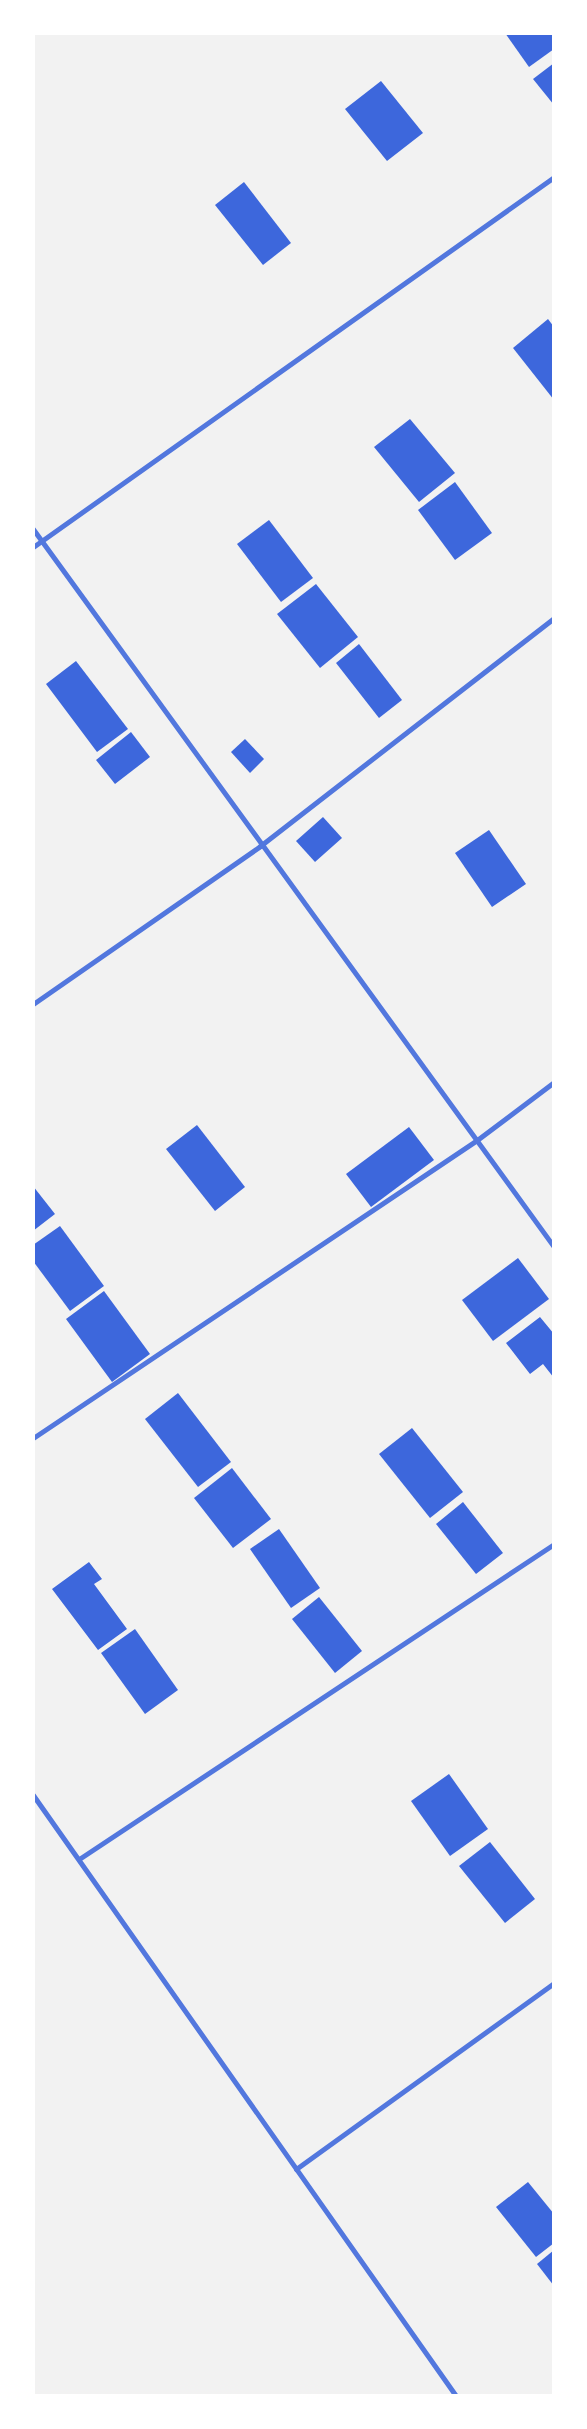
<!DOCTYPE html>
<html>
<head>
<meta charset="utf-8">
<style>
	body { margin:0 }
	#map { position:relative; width:587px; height:2429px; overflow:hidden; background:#f2f2f2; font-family:"Alegreya Sans",sans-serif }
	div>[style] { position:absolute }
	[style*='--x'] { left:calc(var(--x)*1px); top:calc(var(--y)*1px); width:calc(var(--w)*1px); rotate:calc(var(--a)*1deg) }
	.building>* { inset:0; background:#3d67dc }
	.service>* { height:5px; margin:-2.5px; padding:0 2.5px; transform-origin:2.5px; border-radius:2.5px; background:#5277de }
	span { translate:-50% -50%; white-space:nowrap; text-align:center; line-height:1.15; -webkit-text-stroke:6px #fff; paint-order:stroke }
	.frame { position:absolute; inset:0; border:35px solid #fff; pointer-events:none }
</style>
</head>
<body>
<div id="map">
	<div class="building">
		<div style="clip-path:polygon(505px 33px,553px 33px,554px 49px,529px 67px)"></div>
		<div style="clip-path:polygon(554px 63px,554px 105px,533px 79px)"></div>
		<div style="clip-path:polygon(381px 81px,423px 133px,387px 161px,345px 109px)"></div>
		<div style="clip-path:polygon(244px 182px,291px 243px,263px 265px,215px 205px)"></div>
		<div style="clip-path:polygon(548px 319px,554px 327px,554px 400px,513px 348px)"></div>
		<div style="clip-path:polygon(410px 419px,455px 473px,419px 502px,374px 447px)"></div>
		<div style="clip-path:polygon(455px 482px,492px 533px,455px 560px,418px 510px)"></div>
		<div style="clip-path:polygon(269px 520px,313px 578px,281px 602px,237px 544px)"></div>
		<div style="clip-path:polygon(316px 584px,358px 637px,320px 668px,277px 614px)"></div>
		<div style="clip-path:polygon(359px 644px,402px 700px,379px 718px,336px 663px)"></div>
		<div style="clip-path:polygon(76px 661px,128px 729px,97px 752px,46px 684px)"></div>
		<div style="clip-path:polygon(131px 732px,150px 757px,115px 784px,96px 760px)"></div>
		<div style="clip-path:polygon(245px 739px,264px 759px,250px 773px,231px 752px)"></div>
		<div style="clip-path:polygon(323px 817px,342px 838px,315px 862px,296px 841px)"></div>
		<div style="clip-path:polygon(489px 830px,526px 884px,492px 907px,455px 853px)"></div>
		<div style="clip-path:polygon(197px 1125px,245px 1187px,215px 1211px,166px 1149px)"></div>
		<div style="clip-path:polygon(409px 1127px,434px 1160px,371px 1207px,346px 1174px)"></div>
		<div style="clip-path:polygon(33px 1186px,55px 1214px,33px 1231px)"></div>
		<div style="clip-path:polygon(60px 1226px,104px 1286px,70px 1311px,33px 1261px,33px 1245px)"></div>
		<div style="clip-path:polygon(518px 1258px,549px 1299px,493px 1341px,462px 1300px)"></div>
		<div style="clip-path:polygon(104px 1291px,150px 1354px,112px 1382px,66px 1319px)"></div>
		<div style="clip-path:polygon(540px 1317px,554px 1334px,554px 1378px,543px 1364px,530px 1374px,506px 1343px)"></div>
		<div style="clip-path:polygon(178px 1393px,231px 1462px,198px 1487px,145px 1419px)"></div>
		<div style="clip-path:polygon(412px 1428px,463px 1492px,430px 1518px,379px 1454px)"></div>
		<div style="clip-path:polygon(232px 1468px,271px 1519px,233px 1548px,194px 1498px)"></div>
		<div style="clip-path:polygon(463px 1502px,503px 1553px,476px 1574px,436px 1524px)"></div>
		<div style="clip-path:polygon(279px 1529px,320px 1588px,291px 1608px,250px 1549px)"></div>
		<div style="clip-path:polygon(89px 1562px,102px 1579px,94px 1584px,127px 1629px,98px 1650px,52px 1589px)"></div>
		<div style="clip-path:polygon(319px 1597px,362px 1651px,335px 1673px,292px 1619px)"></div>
		<div style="clip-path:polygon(135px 1629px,178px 1690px,145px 1714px,101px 1653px)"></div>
		<div style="clip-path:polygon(449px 1774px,488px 1829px,450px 1856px,411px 1801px)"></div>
		<div style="clip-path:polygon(490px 1842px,535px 1899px,505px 1923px,459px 1866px)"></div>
		<div style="clip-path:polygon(528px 2182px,554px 2214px,554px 2243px,536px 2257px,496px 2207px)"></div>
		<div style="clip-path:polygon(554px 2250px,554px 2286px,537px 2264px)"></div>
	</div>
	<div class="service">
		<div style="--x:33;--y:529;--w:887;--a:54.03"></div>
		<div style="--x:33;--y:547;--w:639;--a:-35.38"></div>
		<div style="--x:33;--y:1004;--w:277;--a:-34.8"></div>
		<div style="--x:260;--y:846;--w:372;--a:-37.8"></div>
		<div style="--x:33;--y:1438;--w:535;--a:-33.87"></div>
		<div style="--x:477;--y:1140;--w:96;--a:-37"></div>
		<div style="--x:33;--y:1795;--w:735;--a:54.86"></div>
		<div style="--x:79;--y:1859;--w:570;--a:-33.55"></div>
		<div style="--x:296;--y:2169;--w:318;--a:-35.8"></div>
	</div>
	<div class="frame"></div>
</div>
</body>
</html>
